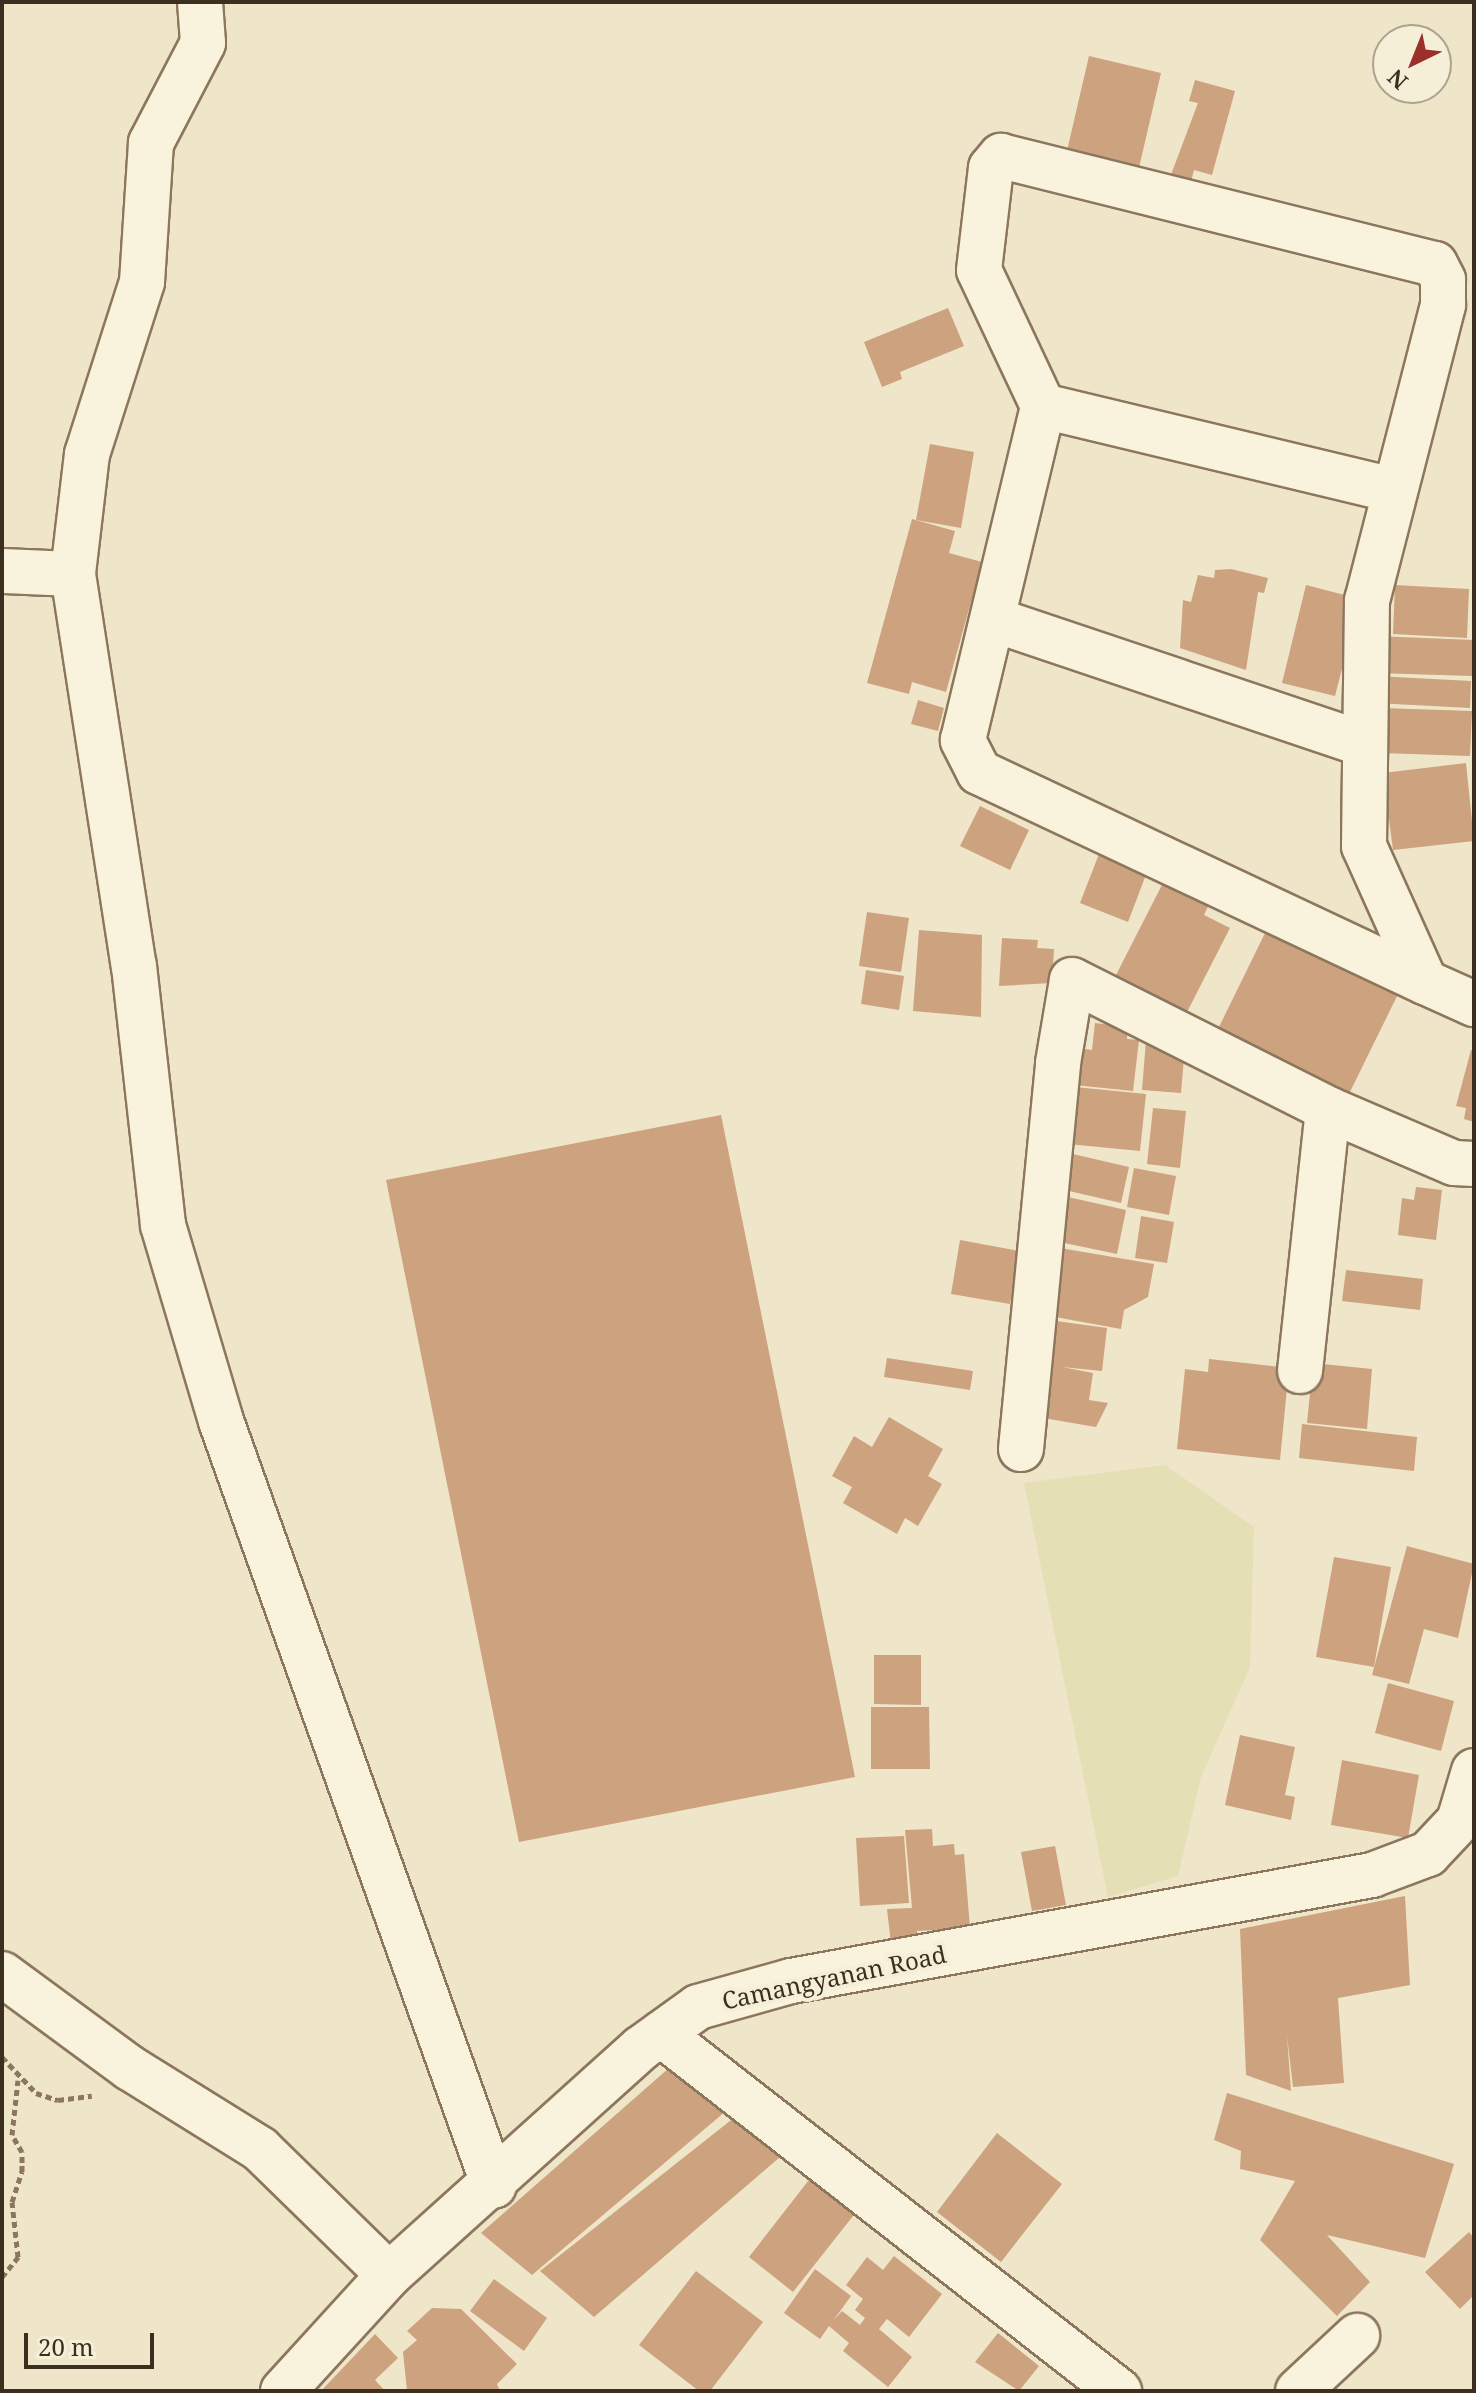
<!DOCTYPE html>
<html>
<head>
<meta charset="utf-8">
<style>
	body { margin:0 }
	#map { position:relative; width:1476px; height:2393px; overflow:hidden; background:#efe5c9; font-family:"Noto Serif",serif }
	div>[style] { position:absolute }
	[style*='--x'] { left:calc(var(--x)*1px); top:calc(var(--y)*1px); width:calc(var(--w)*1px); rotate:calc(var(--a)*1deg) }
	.farmland>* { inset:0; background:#e5dfb6 }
	.building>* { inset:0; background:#cda27e }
	.path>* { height:5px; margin-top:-2.5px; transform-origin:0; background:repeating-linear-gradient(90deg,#8c775d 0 6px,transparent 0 10px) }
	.roads { filter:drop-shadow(2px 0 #8c775d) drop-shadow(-2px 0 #8c775d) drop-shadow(0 2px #8c775d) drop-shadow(0 -2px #8c775d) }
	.minor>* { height:44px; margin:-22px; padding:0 22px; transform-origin:22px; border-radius:22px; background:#f9f2dc }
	span { translate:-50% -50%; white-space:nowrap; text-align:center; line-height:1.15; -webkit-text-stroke:8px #f6efd8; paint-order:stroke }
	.street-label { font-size:24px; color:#3c2f20 }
	.frame { position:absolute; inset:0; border:4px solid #3c2f20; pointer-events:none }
	.north { position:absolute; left:1372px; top:24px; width:80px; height:80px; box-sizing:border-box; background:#f6efd8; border:2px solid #aca28e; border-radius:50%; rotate:223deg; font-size:22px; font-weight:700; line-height:32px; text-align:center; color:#3c2f20 }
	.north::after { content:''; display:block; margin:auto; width:28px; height:36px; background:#9c2f2c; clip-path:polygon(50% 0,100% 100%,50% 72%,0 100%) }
	.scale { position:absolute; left:24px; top:2333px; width:130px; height:36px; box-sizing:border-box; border:4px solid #3c2f20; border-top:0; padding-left:10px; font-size:24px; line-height:28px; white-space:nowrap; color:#3c2f20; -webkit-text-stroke:6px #f6efd8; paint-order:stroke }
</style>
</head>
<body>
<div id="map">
	<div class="farmland">
		<div style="clip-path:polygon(1165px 1465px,1254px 1527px,1250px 1667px,1201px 1777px,1178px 1876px,1108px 1897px,1024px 1483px)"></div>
	</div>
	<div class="building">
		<div style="clip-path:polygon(1089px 56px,1161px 73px,1138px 172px,1066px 155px)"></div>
		<div style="clip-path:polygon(1195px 80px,1235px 91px,1212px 175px,1194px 170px,1190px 186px,1169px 180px,1198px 103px,1189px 101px)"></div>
		<div style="clip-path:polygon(948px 308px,964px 346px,900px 372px,902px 379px,882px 387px,864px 342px)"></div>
		<div style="clip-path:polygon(930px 444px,974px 452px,961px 528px,916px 520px)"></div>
		<div style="clip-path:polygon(912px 519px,955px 531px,949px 553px,982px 562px,946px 692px,912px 682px,909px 694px,867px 683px)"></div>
		<div style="clip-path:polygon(1231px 569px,1268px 578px,1264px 593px,1258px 592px,1246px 670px,1180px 648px,1183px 600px,1191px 602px,1198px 575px,1214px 578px,1215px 570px)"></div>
		<div style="clip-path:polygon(1306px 585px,1360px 599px,1335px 696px,1282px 683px)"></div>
		<div style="clip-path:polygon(1395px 585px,1469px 589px,1467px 638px,1393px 634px)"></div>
		<div style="clip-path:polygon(1375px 636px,1474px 640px,1472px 676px,1374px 673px)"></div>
		<div style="clip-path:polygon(1376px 676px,1471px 681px,1470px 708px,1375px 703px)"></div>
		<div style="clip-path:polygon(918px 700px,944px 708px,938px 731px,911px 724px)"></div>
		<div style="clip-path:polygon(1382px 708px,1472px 711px,1470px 756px,1381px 753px)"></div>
		<div style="clip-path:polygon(1466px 763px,1474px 841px,1393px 850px,1383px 773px)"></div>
		<div style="clip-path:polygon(980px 806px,1029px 830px,1010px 870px,960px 846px)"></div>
		<div style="clip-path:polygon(1099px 854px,1147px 872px,1128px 922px,1080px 903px)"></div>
		<div style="clip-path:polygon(1167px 875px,1212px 898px,1204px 915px,1230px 928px,1186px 1014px,1115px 977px)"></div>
		<div style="clip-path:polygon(867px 912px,909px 918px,901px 972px,859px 966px)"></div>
		<div style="clip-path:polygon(1270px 923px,1401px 988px,1347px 1098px,1216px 1033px)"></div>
		<div style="clip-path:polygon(919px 930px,982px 935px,981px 1017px,913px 1011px)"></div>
		<div style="clip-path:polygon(1002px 938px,1038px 940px,1037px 948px,1054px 949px,1052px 983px,999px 986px)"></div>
		<div style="clip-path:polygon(866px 970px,904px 976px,899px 1010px,861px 1004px)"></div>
		<div style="clip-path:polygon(1095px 1023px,1128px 1027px,1127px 1039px,1139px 1040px,1133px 1091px,1074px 1085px,1078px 1048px,1092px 1050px)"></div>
		<div style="clip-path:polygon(1147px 1028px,1185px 1046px,1181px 1093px,1142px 1090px)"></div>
		<div style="clip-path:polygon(1471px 1050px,1474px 1051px,1474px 1122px,1464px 1119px,1466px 1108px,1456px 1106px)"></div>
		<div style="clip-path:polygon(1065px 1086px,1146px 1094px,1140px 1151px,1068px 1144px)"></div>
		<div style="clip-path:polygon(1153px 1108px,1186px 1111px,1180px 1168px,1147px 1164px)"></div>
		<div style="clip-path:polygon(721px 1115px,855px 1777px,519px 1842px,386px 1180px)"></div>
		<div style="clip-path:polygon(1064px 1152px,1129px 1167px,1121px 1203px,1056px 1188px)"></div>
		<div style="clip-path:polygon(1134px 1168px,1176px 1176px,1169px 1215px,1127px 1207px)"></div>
		<div style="clip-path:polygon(1416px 1187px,1442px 1190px,1436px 1240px,1398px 1235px,1402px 1198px,1414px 1200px)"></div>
		<div style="clip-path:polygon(1059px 1195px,1126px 1210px,1117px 1254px,1050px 1240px)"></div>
		<div style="clip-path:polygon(1141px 1216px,1174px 1222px,1167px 1263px,1135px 1258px)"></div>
		<div style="clip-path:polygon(960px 1240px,1019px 1251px,1010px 1304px,951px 1294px)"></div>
		<div style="clip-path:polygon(1060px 1248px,1154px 1264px,1148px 1297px,1124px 1310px,1121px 1329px,1044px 1315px)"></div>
		<div style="clip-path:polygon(1346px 1270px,1423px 1279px,1420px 1310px,1342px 1301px)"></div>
		<div style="clip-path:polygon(1049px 1320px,1107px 1328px,1102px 1371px,1062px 1367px,1093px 1373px,1089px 1400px,1108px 1403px,1096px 1427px,1037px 1417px)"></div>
		<div style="clip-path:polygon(887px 1358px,973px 1371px,970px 1390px,884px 1377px)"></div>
		<div style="clip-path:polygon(1209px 1359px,1289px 1368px,1280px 1460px,1177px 1449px,1185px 1369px,1208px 1372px)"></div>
		<div style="clip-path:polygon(1313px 1363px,1372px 1369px,1367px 1429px,1307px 1423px)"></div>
		<div style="clip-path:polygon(889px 1417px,943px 1449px,928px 1476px,942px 1484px,918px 1526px,905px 1518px,897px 1534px,843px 1503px,852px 1487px,832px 1476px,854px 1436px,872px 1447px)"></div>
		<div style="clip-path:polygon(1302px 1424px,1417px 1437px,1414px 1471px,1299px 1458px)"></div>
		<div style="clip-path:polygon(1407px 1546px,1474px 1564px,1458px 1638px,1424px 1629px,1409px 1684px,1372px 1675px)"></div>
		<div style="clip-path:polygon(1334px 1557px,1391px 1567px,1374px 1667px,1316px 1657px)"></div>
		<div style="clip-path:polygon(874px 1655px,921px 1655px,921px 1705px,874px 1704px)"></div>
		<div style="clip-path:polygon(1388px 1683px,1454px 1701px,1441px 1751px,1375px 1733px)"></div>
		<div style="clip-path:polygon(871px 1707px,929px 1707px,930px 1769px,871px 1769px)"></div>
		<div style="clip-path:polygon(1240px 1735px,1295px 1747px,1285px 1795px,1295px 1797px,1291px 1820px,1225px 1805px)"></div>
		<div style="clip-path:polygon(1342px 1760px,1419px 1775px,1408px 1838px,1331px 1825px)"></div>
		<div style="clip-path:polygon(932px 1829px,933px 1846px,954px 1844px,955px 1855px,964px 1854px,970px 1928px,917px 1931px,917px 1942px,891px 1944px,887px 1909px,912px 1908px,905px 1830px)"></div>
		<div style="clip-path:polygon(904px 1836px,909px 1903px,860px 1906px,856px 1838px)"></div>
		<div style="clip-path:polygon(1055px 1846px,1066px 1905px,1032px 1911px,1021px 1852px)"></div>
		<div style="clip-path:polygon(1405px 1896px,1410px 1985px,1338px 1998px,1344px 2083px,1293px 2087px,1287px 2036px,1291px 2091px,1246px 2075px,1240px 1929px)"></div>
		<div style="clip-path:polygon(669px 2068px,726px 2111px,532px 2275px,481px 2233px)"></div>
		<div style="clip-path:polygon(1227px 2093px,1454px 2164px,1425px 2258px,1327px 2235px,1370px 2282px,1337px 2316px,1260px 2240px,1295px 2181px,1240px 2169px,1241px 2151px,1214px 2140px)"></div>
		<div style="clip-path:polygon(735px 2117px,780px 2157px,594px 2317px,540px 2271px)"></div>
		<div style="clip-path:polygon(997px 2133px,1062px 2184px,1001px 2262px,937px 2212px)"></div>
		<div style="clip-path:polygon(812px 2176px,857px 2211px,793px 2292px,749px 2257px)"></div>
		<div style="clip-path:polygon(1469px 2232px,1474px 2238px,1474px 2295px,1460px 2309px,1425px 2272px)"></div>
		<div style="clip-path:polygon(894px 2256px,942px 2294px,909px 2337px,887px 2319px,879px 2329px,912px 2357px,888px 2387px,843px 2351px,849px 2343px,829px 2326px,820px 2339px,784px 2313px,815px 2269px,851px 2296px,833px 2321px,842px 2311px,860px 2325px,865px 2318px,855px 2310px,863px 2299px,846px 2285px,867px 2257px,883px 2270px)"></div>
		<div style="clip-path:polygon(696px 2271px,763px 2322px,710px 2391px,699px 2391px,639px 2345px)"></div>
		<div style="clip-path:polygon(494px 2279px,547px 2318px,524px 2351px,470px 2311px)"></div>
		<div style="clip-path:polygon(432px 2308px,461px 2309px,517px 2364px,497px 2384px,500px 2391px,407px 2391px,403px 2352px,417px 2340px,407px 2331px)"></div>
		<div style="clip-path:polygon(998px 2333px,1039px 2366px,1019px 2391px,975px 2362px)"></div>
		<div style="clip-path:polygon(375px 2334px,398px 2358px,375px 2380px,385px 2391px,321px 2391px)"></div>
	</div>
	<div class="path">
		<div style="--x:2;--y:2057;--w:50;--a:46.6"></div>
		<div style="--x:36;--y:2093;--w:23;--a:18"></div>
		<div style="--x:58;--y:2100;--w:34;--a:-7"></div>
		<div style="--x:2;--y:2277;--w:26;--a:-51"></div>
		<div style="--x:18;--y:2257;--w:55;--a:-96.2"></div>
		<div style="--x:12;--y:2202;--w:32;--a:-72"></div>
		<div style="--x:22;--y:2172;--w:20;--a:-90"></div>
		<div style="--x:22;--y:2152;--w:20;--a:-120"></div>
		<div style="--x:12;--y:2135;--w:55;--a:-83.8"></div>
	</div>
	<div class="roads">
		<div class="minor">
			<div style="--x:200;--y:2;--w:41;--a:85.8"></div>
			<div style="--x:203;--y:43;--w:113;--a:117.5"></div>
			<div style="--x:151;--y:143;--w:139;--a:93.7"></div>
			<div style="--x:142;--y:282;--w:181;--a:107.7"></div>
			<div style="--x:87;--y:454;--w:121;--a:96.7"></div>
			<div style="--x:73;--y:574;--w:397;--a:81.2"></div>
			<div style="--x:134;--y:966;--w:261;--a:83.6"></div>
			<div style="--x:163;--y:1225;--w:204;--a:73.5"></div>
			<div style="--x:221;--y:1421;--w:812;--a:70.36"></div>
			<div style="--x:1043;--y:406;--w:359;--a:13.5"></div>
			<div style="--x:2;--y:571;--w:71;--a:2.4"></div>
			<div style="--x:995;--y:620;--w:386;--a:18.6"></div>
			<div style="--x:1425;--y:982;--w:493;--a:-154.8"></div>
			<div style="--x:979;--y:772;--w:36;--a:-117"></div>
			<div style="--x:963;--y:740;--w:343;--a:-76.5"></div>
			<div style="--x:1043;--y:406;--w:150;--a:-115.2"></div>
			<div style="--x:979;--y:270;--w:103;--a:-83.3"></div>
			<div style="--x:991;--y:168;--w:16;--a:-50"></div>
			<div style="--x:1001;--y:156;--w:447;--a:14"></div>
			<div style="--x:1435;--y:264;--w:18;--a:63"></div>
			<div style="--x:1443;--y:280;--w:25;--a:90"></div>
			<div style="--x:1443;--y:305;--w:305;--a:104.4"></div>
			<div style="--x:1367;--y:600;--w:246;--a:90.7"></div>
			<div style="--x:1364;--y:846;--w:149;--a:65.8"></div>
			<div style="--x:1425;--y:982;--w:54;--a:24.2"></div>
			<div style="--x:1300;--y:1371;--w:263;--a:-83.9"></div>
			<div style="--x:1021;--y:1449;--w:388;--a:-84.5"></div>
			<div style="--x:1058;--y:1063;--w:84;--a:-80.4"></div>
			<div style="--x:1072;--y:980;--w:287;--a:26.7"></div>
			<div style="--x:1328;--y:1109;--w:137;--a:23.2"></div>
			<div style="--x:1454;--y:1163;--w:20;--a:3"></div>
			<div style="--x:2;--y:1974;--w:159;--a:36.3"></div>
			<div style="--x:130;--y:2068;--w:153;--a:31.9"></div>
			<div style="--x:260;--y:2149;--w:180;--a:44.3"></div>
			<div style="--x:661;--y:2034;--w:581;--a:37.94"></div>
			<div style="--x:283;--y:2391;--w:157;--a:-47.6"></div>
			<div style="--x:389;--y:2275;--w:339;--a:-42"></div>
			<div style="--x:641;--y:2048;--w:70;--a:-35.7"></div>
			<div style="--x:698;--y:2007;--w:97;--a:-15.6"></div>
			<div style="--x:791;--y:1981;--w:591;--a:-10.34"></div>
			<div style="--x:1372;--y:1875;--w:60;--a:-20.6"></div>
			<div style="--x:1428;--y:1854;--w:45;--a:-46.8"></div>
			<div style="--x:1459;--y:1821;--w:52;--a:-73.3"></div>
			<div style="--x:1298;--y:2391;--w:81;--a:-43"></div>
		</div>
	</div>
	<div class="street-label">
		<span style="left:834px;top:1977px;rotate:-12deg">Camangyanan Road</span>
	</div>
	<div class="frame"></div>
	<div class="north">N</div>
	<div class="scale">20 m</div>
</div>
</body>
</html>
